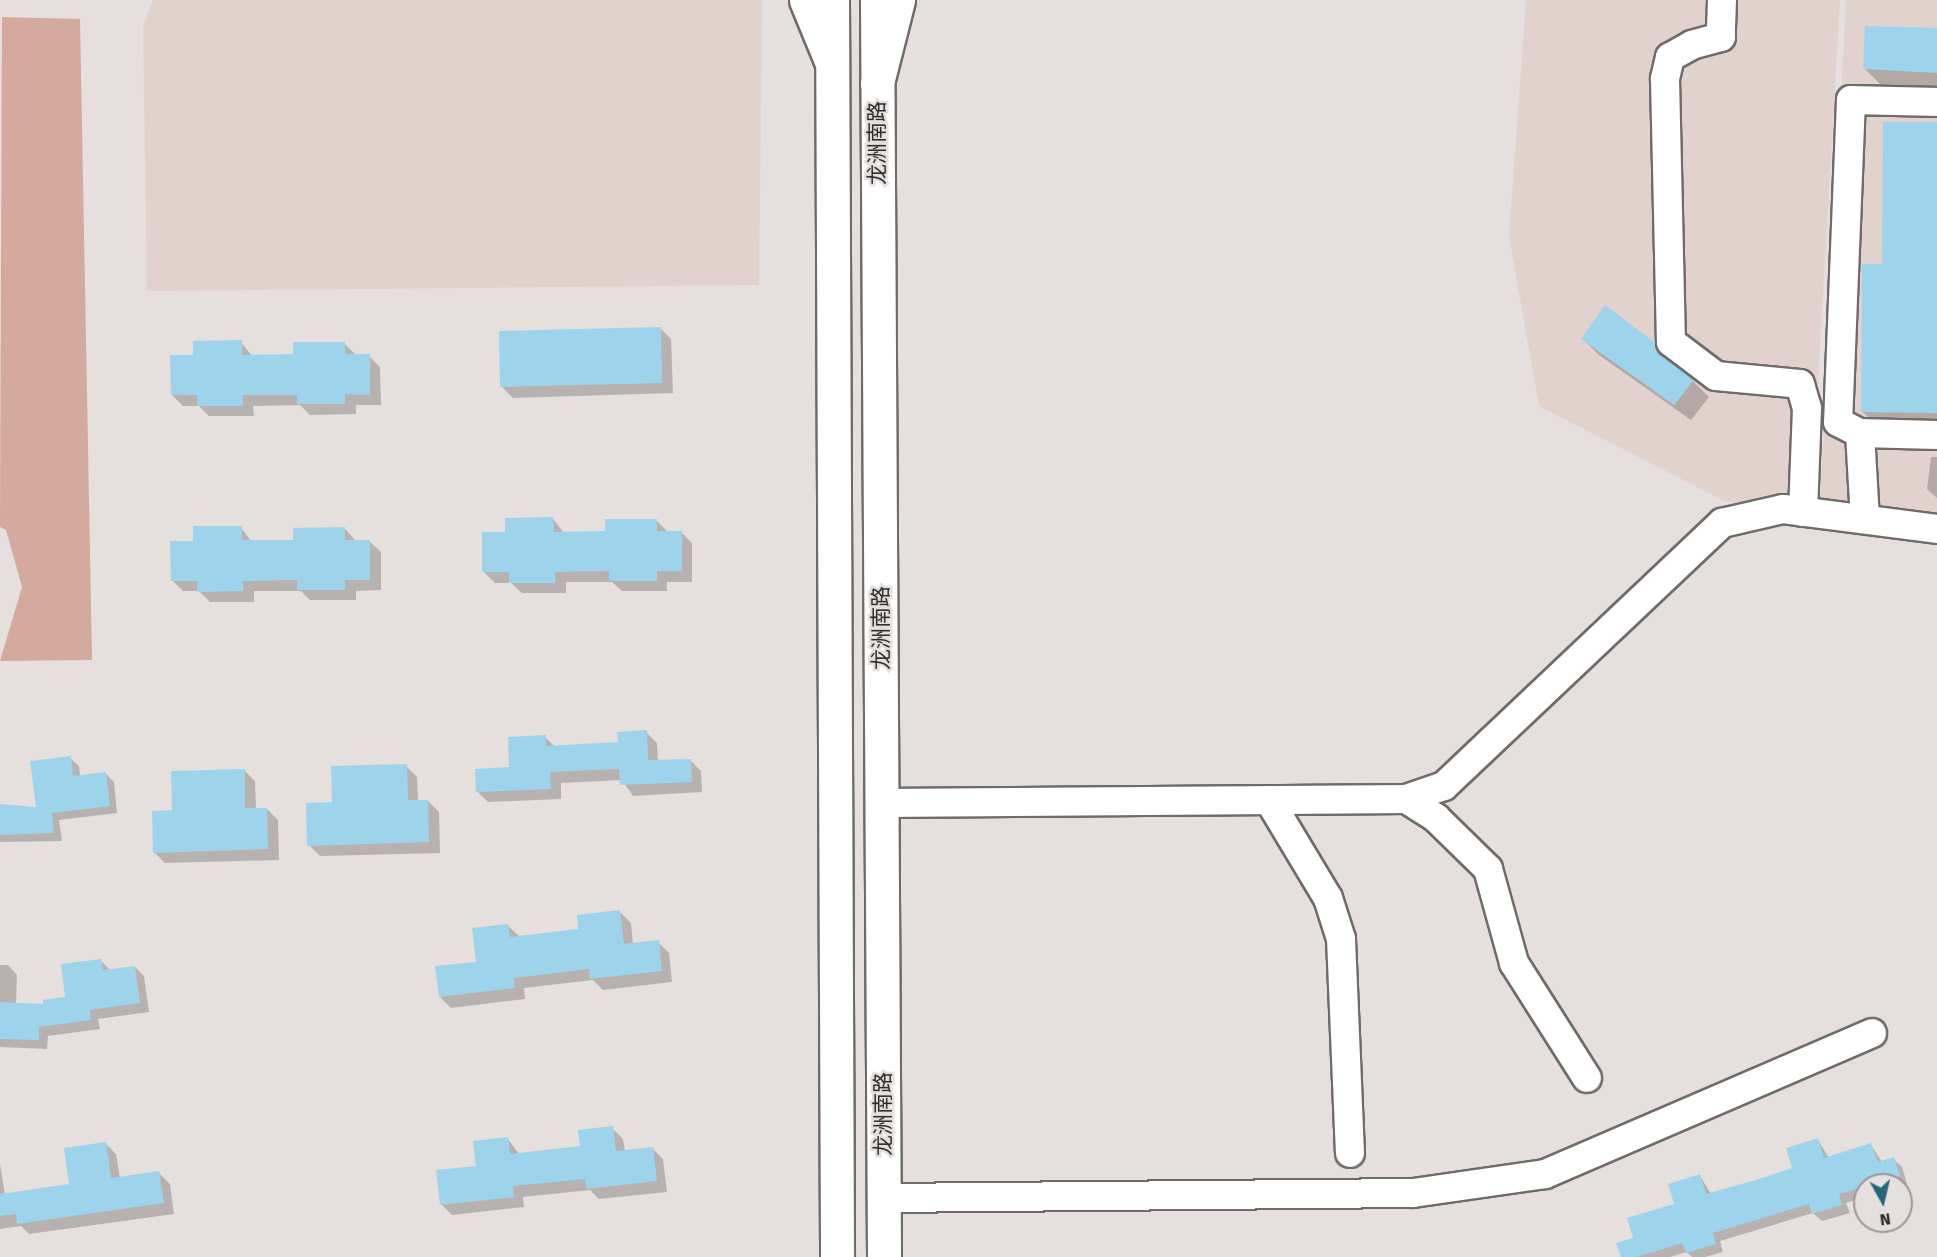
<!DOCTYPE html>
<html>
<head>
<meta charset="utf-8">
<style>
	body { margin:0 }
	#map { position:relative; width:1937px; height:1257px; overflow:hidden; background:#e5dfdd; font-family:"Fira Sans","Noto Sans SC",sans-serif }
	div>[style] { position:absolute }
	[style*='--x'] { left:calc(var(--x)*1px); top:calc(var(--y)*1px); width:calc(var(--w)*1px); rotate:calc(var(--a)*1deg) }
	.built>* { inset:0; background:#e1d2ce }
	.green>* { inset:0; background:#d3aa9d }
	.shadow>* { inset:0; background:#0003 }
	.building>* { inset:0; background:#9dd4ec }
	.roads { filter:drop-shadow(2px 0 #706b69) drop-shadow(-2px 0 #706b69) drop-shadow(0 2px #706b69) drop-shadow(0 -2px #706b69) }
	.minor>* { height:28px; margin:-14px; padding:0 14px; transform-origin:14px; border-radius:14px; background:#fff }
	.major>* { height:33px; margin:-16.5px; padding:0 16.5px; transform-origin:16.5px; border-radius:16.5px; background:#fff }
	.highway>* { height:33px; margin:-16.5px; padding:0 16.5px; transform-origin:16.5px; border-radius:16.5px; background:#fff }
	span { translate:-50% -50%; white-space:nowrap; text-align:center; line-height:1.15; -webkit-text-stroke:5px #e5dfdd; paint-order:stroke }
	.street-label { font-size:21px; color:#2e2c2b }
	.north { position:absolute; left:1853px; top:1173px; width:60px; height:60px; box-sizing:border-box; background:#e5dfdd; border:2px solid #9c9796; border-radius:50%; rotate:172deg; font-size:16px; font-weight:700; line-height:24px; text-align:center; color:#2e2c2b }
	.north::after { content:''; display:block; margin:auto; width:21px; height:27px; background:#28657c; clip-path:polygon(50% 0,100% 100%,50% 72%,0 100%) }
</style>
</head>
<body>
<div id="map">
	<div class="built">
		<div style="clip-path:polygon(153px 0,762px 0,759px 285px,147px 291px,143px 26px)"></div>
		<div style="clip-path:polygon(1526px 0,1840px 0,1811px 502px,1726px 502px,1539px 406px,1509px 236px)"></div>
		<div style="clip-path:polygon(1846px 0,1937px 0,1937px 516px,1820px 503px)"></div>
	</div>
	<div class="green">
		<div style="clip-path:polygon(2px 17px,80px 19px,92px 660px,0 661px,22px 587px,6px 530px,0 527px)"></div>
	</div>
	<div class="shadow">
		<div style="clip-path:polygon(1937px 29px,1937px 88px,1881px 85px,1865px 69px)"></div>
		<div style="clip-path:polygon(1937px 124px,1937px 420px,1871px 420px,1863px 412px,1883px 265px)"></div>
		<div style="clip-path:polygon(660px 328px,671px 339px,673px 393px,513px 398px,502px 387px)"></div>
		<div style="clip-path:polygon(1583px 339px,1654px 343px,1709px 397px,1691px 420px,1599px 355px)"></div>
		<div style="clip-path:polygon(241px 342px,252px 356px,295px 356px,344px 343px,355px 354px,369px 356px,380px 367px,381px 405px,356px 405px,356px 414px,310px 415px,300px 405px,253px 406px,254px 416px,209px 416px,199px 406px,183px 406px,172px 395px,194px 356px)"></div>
		<div style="clip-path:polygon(1931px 457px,1937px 457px,1937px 498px,1927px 489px)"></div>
		<div style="clip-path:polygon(553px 519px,564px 533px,607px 533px,656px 520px,667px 531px,681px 532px,692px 543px,692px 582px,667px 582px,667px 591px,622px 591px,612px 582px,566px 582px,566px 593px,522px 593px,511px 583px,495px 583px,484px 572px,506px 533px)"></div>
		<div style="clip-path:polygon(241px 528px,252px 542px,295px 542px,345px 529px,356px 541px,369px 541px,381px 552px,381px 590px,356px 591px,356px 600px,310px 600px,301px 591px,254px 591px,254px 602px,210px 602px,199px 591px,183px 591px,172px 580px,194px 542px)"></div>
		<div style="clip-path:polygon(646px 732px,657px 743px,658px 762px,690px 760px,701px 771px,702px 792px,633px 796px,622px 780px,561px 783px,561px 799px,488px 802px,477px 791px,511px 768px,545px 737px,555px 747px,619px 744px)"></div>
		<div style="clip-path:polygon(70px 758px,79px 766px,80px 776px,105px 773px,114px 782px,117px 813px,59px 820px,62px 841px,0 842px,0 806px,37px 809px)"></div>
		<div style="clip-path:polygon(406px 766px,417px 777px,418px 801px,428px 801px,439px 812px,440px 853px,320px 856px,309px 845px,333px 804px)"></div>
		<div style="clip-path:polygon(244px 770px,255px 781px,256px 809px,267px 809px,278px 820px,279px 860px,165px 863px,154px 852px,173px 812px)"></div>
		<div style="clip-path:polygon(620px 912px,631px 923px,633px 945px,658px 942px,669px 953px,672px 982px,603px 990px,593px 980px,524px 988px,525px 999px,451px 1008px,440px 997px,477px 963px,507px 925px,519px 936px,580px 930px)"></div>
		<div style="clip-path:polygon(101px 961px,110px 970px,135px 967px,144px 976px,149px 1012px,98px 1019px,100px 1029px,48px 1036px,47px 1049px,0 1047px,0 965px,8px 965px,17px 975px,16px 1004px,45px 1005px,67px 999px)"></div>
		<div style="clip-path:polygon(612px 1128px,623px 1139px,625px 1151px,652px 1148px,663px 1159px,667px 1192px,599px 1199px,590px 1190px,523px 1197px,524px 1207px,452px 1215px,441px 1204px,508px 1139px,519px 1154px,581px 1148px)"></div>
		<div style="clip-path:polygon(1818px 1140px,1829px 1158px,1871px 1145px,1882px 1162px,1893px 1159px,1902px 1167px,1907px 1184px,1865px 1185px,1865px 1197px,1846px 1203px,1850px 1213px,1822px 1221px,1813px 1213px,1720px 1241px,1723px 1252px,1705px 1257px,1692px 1257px,1687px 1252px,1670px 1257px,1622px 1257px,1635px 1239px,1676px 1205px,1700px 1176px,1711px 1194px,1794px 1169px)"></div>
		<div style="clip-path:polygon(105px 1143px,116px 1154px,120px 1178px,159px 1173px,170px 1184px,174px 1214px,29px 1234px,21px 1226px,0 1229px,0 1164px,5px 1195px,71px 1185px)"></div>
	</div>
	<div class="building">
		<div style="clip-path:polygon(1865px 26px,1937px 28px,1937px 73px,1863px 69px)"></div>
		<div style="clip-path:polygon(1883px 122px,1937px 122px,1937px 413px,1861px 412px,1862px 264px,1882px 264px)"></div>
		<div style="clip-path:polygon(1605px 305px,1654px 342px,1661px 355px,1694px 380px,1674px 405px,1581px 339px)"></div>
		<div style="clip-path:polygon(661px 327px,662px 383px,500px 387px,499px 331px)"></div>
		<div style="clip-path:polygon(242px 340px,242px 355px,293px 354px,293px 342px,345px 342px,345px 354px,370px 354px,370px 395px,345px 394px,345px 404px,297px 404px,297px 395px,243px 395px,243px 406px,197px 406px,197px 395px,171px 395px,170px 355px,193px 355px,193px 341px)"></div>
		<div style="clip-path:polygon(553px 517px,554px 532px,605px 531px,605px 519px,657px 519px,657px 531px,682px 531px,682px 571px,657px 571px,657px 581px,609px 581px,609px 571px,555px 572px,555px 583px,509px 583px,509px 572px,482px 572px,482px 532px,505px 532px,505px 518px)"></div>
		<div style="clip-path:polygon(193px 526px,242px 526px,242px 540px,293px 540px,293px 528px,345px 527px,345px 540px,370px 540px,370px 580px,345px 580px,345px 590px,297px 590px,297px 580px,243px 581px,243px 591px,197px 592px,197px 581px,171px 581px,170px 541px,193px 541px)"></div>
		<div style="clip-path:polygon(647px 730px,648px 760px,691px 759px,692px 782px,620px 785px,619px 769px,550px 772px,551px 789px,476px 792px,475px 769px,509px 767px,508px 737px,546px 735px,546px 746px,618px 742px,617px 732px)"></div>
		<div style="clip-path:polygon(71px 756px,73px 776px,106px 772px,110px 806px,52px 813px,54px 833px,0 835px,0 804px,36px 807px,30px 761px)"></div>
		<div style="clip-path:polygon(407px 764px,408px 800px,428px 800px,429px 842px,307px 846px,306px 803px,332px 802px,331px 766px)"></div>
		<div style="clip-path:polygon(245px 769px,245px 808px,267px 808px,268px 849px,153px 853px,152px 811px,172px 810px,171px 771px)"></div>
		<div style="clip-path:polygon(620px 910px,624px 944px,659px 940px,662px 971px,590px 979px,589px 969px,514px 978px,515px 988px,439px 997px,435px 966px,476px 962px,472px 928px,508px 924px,510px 937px,578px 929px,577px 915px)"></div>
		<div style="clip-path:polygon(101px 959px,103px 970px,135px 966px,140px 1003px,90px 1010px,91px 1020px,39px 1027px,39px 1040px,0 1039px,0 1002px,43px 1004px,43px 1000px,65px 997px,61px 964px)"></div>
		<div style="clip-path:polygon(613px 1126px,616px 1151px,653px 1147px,657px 1181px,586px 1189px,585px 1179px,513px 1186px,514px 1197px,440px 1205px,436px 1170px,476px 1166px,473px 1141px,508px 1137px,510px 1154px,580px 1146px,578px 1130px)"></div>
		<div style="clip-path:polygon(1818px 1138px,1824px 1158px,1871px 1143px,1878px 1162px,1894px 1157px,1900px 1176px,1839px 1194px,1842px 1205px,1812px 1214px,1809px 1204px,1713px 1233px,1716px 1244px,1686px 1253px,1682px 1243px,1637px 1257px,1621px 1257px,1616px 1243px,1633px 1238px,1627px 1218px,1674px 1204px,1668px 1184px,1700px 1174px,1706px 1194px,1759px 1179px,1792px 1168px,1786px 1148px)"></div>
		<div style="clip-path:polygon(106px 1142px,111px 1178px,159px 1171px,164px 1203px,17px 1224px,16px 1214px,0 1216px,0 1194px,69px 1184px,64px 1148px)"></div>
	</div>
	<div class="roads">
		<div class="minor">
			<div style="--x:1722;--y:0;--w:37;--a:92"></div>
			<div style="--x:1721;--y:37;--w:30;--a:165"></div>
			<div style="--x:1692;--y:45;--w:25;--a:151"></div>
			<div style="--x:1670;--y:57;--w:23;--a:103"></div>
			<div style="--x:1665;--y:79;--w:263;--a:88.7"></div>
			<div style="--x:1671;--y:342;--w:56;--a:37.1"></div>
			<div style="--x:1716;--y:376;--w:84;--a:5.4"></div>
			<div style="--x:1800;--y:384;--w:25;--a:74"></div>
			<div style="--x:1807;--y:408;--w:104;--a:92.2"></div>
			<div style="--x:1937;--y:102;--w:86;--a:-178.7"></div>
			<div style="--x:1851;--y:100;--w:322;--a:92.3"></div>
			<div style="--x:1838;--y:422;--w:25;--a:27"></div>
			<div style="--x:1860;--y:433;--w:77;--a:1.5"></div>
			<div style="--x:1860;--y:433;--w:86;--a:86.7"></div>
			<div style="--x:1406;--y:799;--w:36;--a:32"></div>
			<div style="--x:1436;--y:818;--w:73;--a:44.4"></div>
			<div style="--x:1488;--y:869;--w:98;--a:74.5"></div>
			<div style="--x:1514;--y:963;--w:136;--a:57.6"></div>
			<div style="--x:1269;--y:800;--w:114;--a:59"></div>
			<div style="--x:1328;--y:898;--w:43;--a:72.4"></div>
			<div style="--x:1341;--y:939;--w:214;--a:87.6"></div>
			<div style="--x:882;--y:803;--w:524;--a:-0.44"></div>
			<div style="--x:1406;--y:799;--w:40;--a:-18.9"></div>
			<div style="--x:1444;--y:786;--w:383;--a:-43.4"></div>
			<div style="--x:1722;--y:523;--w:63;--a:-12.9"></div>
			<div style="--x:1783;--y:509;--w:155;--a:7.4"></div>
			<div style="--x:884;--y:1198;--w:529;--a:-0.54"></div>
			<div style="--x:1413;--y:1193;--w:133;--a:-8.2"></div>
			<div style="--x:1545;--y:1174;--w:356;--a:-23.3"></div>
		</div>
		<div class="major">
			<div style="--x:832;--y:0;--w:1257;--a:89.77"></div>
			<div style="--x:877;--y:0;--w:1257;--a:89.68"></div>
		</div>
		<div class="highway">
			<div style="--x:806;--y:0;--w:68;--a:67.6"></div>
			<div style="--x:877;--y:83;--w:86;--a:-75.8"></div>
		</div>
	</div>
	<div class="street-label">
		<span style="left:877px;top:143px;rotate:-90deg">龙洲南路</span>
		<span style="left:881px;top:628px;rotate:-90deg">龙洲南路</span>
		<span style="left:883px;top:1114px;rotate:-90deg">龙洲南路</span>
	</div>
	<div class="north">N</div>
</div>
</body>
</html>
